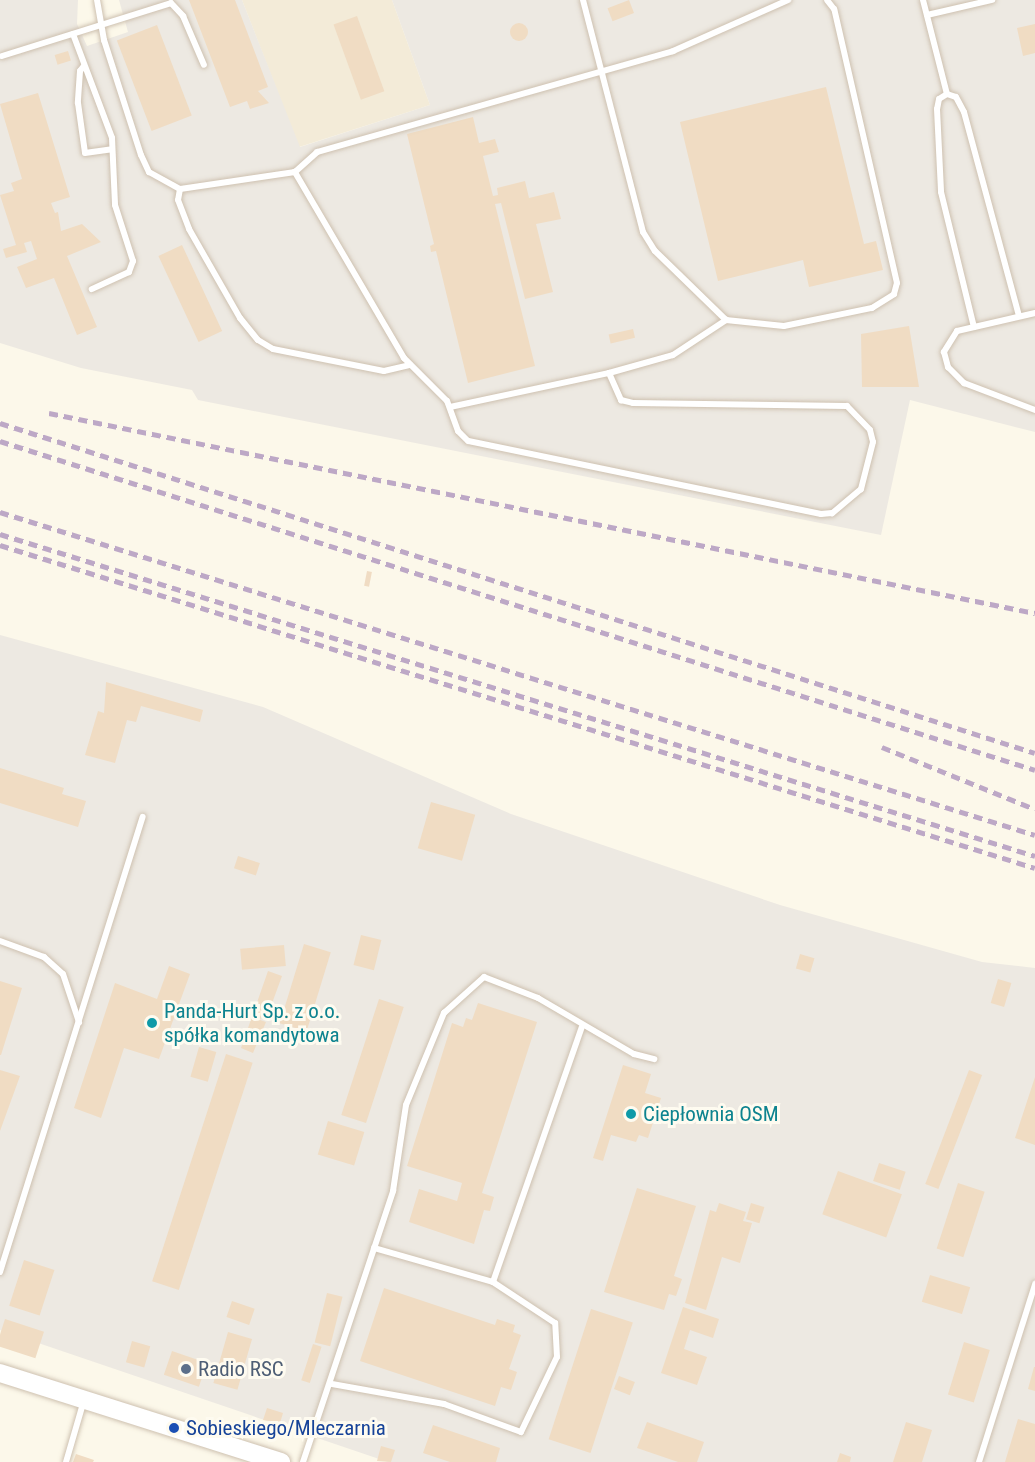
<!DOCTYPE html>
<meta charset="utf-8">
<style>
body{margin:0}
#map{position:relative;width:1035px;height:1462px;overflow:hidden;background:#fcf8ea;font-family:"Roboto Condensed",sans-serif}
div>[style]{position:absolute}
[style*='--x']{left:calc(var(--x)*1px);top:calc(var(--y)*1px);width:calc(var(--w)*1px);rotate:calc(var(--a)*1deg)}
.residential>*{inset:0;background:#f3ebd8}
.industrial>*{inset:0;background:#ede9e2}
.building>*{inset:0;background:#f0dcc3;transform-origin:0 0}
.round{border-radius:50%}
.roads{filter:drop-shadow(0 0 2px #cec1b0) drop-shadow(0 0 2px #cec1b0)}
.lane>*{height:6px;margin:-3px;padding:0 3px;transform-origin:3px;border-radius:3px;background:#fff}
.secondary>*{height:18px;margin:-9px;padding:0 9px;transform-origin:9px;border-radius:9px;background:#fff}
.rail>*{height:4.5px;margin-top:-2.25px;transform-origin:0;background:repeating-linear-gradient(90deg,#bda8c6 0 9px,transparent 0 15px)}
.dots>*{width:16px;height:16px;translate:-50% -50%;box-sizing:border-box;border:3px solid #fefbf0;border-radius:50%}
span{translate:-50% -50%;white-space:nowrap;text-align:center;line-height:1.15;-webkit-text-stroke:6px #fefbf0;paint-order:stroke}
.culture-label{font-size:21px;color:#0d838f}
.left{translate:0 -50%;text-align:left}
.service-label{font-size:21px;color:#4e5e75}
.transit-label{font-size:21px;color:#164399}
</style>
<div id="map">
<div class="residential">
<div style="clip-path:polygon(242px 0,392px 0,430px 105px,299px 147px)"></div>
</div>
<div class="industrial">
<div style="clip-path:polygon(0 0,78px 0,77px 24px,87px 46px,128px 32px,119px 0,242px 0,300px 147px,430px 105px,392px 0,1035px 0,1035px 432px,910px 400px,881px 535px,198px 400px,192px 390px,81px 368px,0 343px)"></div>
<div style="clip-path:polygon(0 635px,263px 707px,511px 814px,780px 905px,982px 962px,1035px 968px,1035px 1462px,388px 1462px,0 1330px)"></div>
</div>
<div class="building">
<div style="clip-path:polygon(189px 0,235px 0,268px 87px,258px 91px,269px 103px,250px 109px,247px 101px,230px 107px)"></div>
<div style="left:629px;top:0;width:14px;height:23px;rotate:69deg"></div>
<div style="left:357px;top:16px;width:80px;height:25px;rotate:70deg"></div>
<div class="round" style="left:510px;top:23px;width:18px;height:18px"></div>
<div style="clip-path:polygon(1035px 24px,1035px 53px,1023px 56px,1017px 28px)"></div>
<div style="left:157px;top:25px;width:97px;height:43px;rotate:69deg"></div>
<div style="left:68px;top:51px;width:10px;height:14px;rotate:73deg"></div>
<div style="clip-path:polygon(826px 87px,864px 244px,876px 241px,883px 270px,809px 287px,803px 260px,718px 281px,680px 122px)"></div>
<div style="clip-path:polygon(38px 93px,70px 197px,51px 203px,55px 213px,58px 212px,61px 231px,82px 224px,101px 242px,67px 256px,97px 327px,77px 335px,54px 278px,26px 288px,17px 267px,37px 259px,31px 241px,24px 243px,27px 252px,6px 258px,3px 249px,16px 245px,0 195px,14px 191px,11px 183px,22px 179px,0 104px)"></div>
<div style="clip-path:polygon(473px 117px,479px 143px,495px 139px,499px 152px,483px 156px,493px 196px,498px 195px,497px 188px,525px 181px,529px 198px,554px 192px,561px 219px,536px 224px,553px 292px,525px 299px,501px 203px,495px 204px,535px 366px,468px 383px,436px 251px,431px 252px,430px 246px,434px 244px,407px 134px)"></div>
<div style="left:182px;top:245px;width:95px;height:26px;rotate:65deg"></div>
<div style="clip-path:polygon(909px 326px,919px 387px,862px 387px,861px 334px)"></div>
<div style="left:633px;top:329px;width:9px;height:25px;rotate:77deg"></div>
<div style="left:367px;top:571px;width:5px;height:15px;rotate:11deg"></div>
<div style="clip-path:polygon(106px 682px,203px 710px,200px 722px,141px 706px,136px 722px,127px 720px,115px 763px,85px 755px,98px 711px,104px 713px)"></div>
<div style="clip-path:polygon(0 768px,64px 788px,62px 794px,86px 801px,78px 827px,0 803px)"></div>
<div style="left:431px;top:802px;width:46px;height:48px;rotate:16deg"></div>
<div style="left:238px;top:856px;width:23px;height:13px;rotate:18deg"></div>
<div style="left:361px;top:935px;width:21px;height:31px;rotate:14deg"></div>
<div style="left:304px;top:944px;width:28px;height:83px;rotate:17deg"></div>
<div style="left:284px;top:945px;width:21px;height:44px;rotate:85deg"></div>
<div style="left:800px;top:954px;width:15px;height:15px;rotate:16deg"></div>
<div style="clip-path:polygon(169px 966px,190px 974px,159px 1059px,124px 1048px,101px 1118px,74px 1108px,115px 983px,157px 999px)"></div>
<div style="clip-path:polygon(268px 971px,282px 976px,267px 1017px,262px 1015px,260px 1020px,266px 1022px,253px 1053px,241px 1048px)"></div>
<div style="left:998px;top:979px;width:14px;height:25px;rotate:17deg"></div>
<div style="clip-path:polygon(0 981px,22px 988px,1px 1055px,0 1055px)"></div>
<div style="left:379px;top:999px;width:26px;height:122px;rotate:18deg"></div>
<div style="clip-path:polygon(478px 1003px,537px 1022px,482px 1193px,494px 1197px,490px 1211px,484px 1210px,474px 1244px,409px 1222px,419px 1189px,457px 1201px,462px 1183px,407px 1166px,452px 1023px,463px 1027px,466px 1018px,472px 1020px)"></div>
<div style="left:199px;top:1047px;width:18px;height:31px;rotate:16deg"></div>
<div style="left:226px;top:1054px;width:28px;height:239px;rotate:18deg"></div>
<div style="clip-path:polygon(623px 1065px,651px 1074px,645px 1093px,661px 1098px,648px 1138px,639px 1135px,636px 1142px,611px 1135px,603px 1161px,593px 1158px)"></div>
<div style="clip-path:polygon(0 1070px,20px 1076px,0 1131px)"></div>
<div style="left:969px;top:1070px;width:14px;height:122px;rotate:21deg"></div>
<div style="clip-path:polygon(1035px 1077px,1035px 1145px,1015px 1138px)"></div>
<div style="left:328px;top:1121px;width:38px;height:35px;rotate:17deg"></div>
<div style="left:879px;top:1163px;width:28px;height:19px;rotate:18deg"></div>
<div style="left:838px;top:1171px;width:68px;height:46px;rotate:20deg"></div>
<div style="left:958px;top:1183px;width:28px;height:69px;rotate:18deg"></div>
<div style="clip-path:polygon(637px 1188px,696px 1206px,674px 1276px,682px 1279px,676px 1296px,669px 1294px,664px 1310px,604px 1292px)"></div>
<div style="clip-path:polygon(719px 1203px,746px 1212px,743px 1221px,752px 1223px,740px 1263px,722px 1257px,706px 1310px,685px 1303px,710px 1210px,716px 1212px)"></div>
<div style="left:751px;top:1203px;width:14px;height:17px;rotate:17deg"></div>
<div style="left:24px;top:1260px;width:32px;height:48px;rotate:18deg"></div>
<div style="left:930px;top:1275px;width:42px;height:28px;rotate:17deg"></div>
<div style="clip-path:polygon(384px 1288px,495px 1325px,497px 1319px,515px 1325px,513px 1332px,521px 1335px,509px 1369px,517px 1372px,511px 1390px,501px 1387px,495px 1406px,360px 1361px)"></div>
<div style="left:327px;top:1293px;width:16px;height:51px;rotate:14deg"></div>
<div style="left:232px;top:1301px;width:24px;height:17px;rotate:19deg"></div>
<div style="clip-path:polygon(683px 1307px,719px 1319px,713px 1338px,690px 1330px,684px 1349px,707px 1357px,697px 1385px,661px 1373px)"></div>
<div style="left:591px;top:1309px;width:44px;height:137px;rotate:18deg"></div>
<div style="left:5px;top:1319px;width:41px;height:28px;rotate:18deg"></div>
<div style="left:228px;top:1332px;width:25px;height:53px;rotate:16deg"></div>
<div style="left:132px;top:1341px;width:19px;height:22px;rotate:16deg"></div>
<div style="left:964px;top:1342px;width:27px;height:55px;rotate:17deg"></div>
<div style="left:313px;top:1344px;width:9px;height:38px;rotate:18deg"></div>
<div style="left:172px;top:1351px;width:37px;height:25px;rotate:19deg"></div>
<div style="clip-path:polygon(1034px 1367px,1035px 1367px,1035px 1391px,1028px 1389px)"></div>
<div style="left:619px;top:1376px;width:17px;height:14px;rotate:21deg"></div>
<div style="clip-path:polygon(267px 1408px,283px 1413px,280px 1423px,263px 1420px)"></div>
<div style="clip-path:polygon(1018px 1419px,1035px 1424px,1035px 1462px,1005px 1462px)"></div>
<div style="clip-path:polygon(647px 1422px,704px 1442px,697px 1462px,678px 1462px,637px 1448px)"></div>
<div style="clip-path:polygon(906px 1422px,932px 1430px,922px 1462px,893px 1462px)"></div>
<div style="clip-path:polygon(433px 1425px,500px 1448px,496px 1462px,450px 1462px,423px 1453px)"></div>
<div style="clip-path:polygon(381px 1446px,395px 1450px,391px 1462px,377px 1461px)"></div>
<div style="clip-path:polygon(840px 1453px,851px 1457px,850px 1462px,837px 1462px)"></div>
<div style="clip-path:polygon(76px 1454px,94px 1460px,93px 1462px,73px 1462px)"></div>
</div>
<div class="roads">
<div class="lane">
<div style="--x:97;--y:0;--w:41;--a:80.1"></div>
<div style="--x:104;--y:40;--w:121;--a:72.2"></div>
<div style="--x:141;--y:155;--w:19;--a:65"></div>
<div style="--x:149;--y:172;--w:35;--a:29"></div>
<div style="--x:583;--y:0;--w:240;--a:75.5"></div>
<div style="--x:643;--y:232;--w:22;--a:58"></div>
<div style="--x:655;--y:251;--w:99;--a:44.2"></div>
<div style="--x:726;--y:320;--w:58;--a:5.9"></div>
<div style="--x:784;--y:326;--w:90;--a:-11.6"></div>
<div style="--x:872;--y:308;--w:26;--a:-32"></div>
<div style="--x:894;--y:294;--w:11;--a:-75"></div>
<div style="--x:897;--y:283;--w:281;--a:-102.9"></div>
<div style="--x:834;--y:9;--w:11;--a:-128"></div>
<div style="--x:923;--y:0;--w:97;--a:75.7"></div>
<div style="--x:927;--y:15;--w:67;--a:-13"></div>
<div style="--x:73;--y:34;--w:111;--a:69.4"></div>
<div style="--x:112;--y:138;--w:67;--a:87.4"></div>
<div style="--x:115;--y:205;--w:59;--a:72.2"></div>
<div style="--x:133;--y:261;--w:12;--a:110"></div>
<div style="--x:129;--y:272;--w:41;--a:155.3"></div>
<div style="--x:2;--y:56;--w:177;--a:-17.4"></div>
<div style="--x:171;--y:3;--w:18;--a:47"></div>
<div style="--x:183;--y:16;--w:53;--a:66.8"></div>
<div style="--x:84;--y:66;--w:6;--a:129"></div>
<div style="--x:80;--y:71;--w:32;--a:94"></div>
<div style="--x:78;--y:103;--w:50;--a:82"></div>
<div style="--x:85;--y:153;--w:27;--a:-8"></div>
<div style="--x:947;--y:94;--w:9;--a:148"></div>
<div style="--x:939;--y:99;--w:10;--a:101"></div>
<div style="--x:937;--y:109;--w:83;--a:87.2"></div>
<div style="--x:941;--y:192;--w:139;--a:76.3"></div>
<div style="--x:947;--y:94;--w:9;--a:18"></div>
<div style="--x:956;--y:97;--w:17;--a:62"></div>
<div style="--x:964;--y:112;--w:211;--a:74.9"></div>
<div style="--x:295;--y:172;--w:116;--a:171.6"></div>
<div style="--x:180;--y:189;--w:11;--a:100"></div>
<div style="--x:178;--y:200;--w:31;--a:69"></div>
<div style="--x:189;--y:229;--w:103;--a:60.2"></div>
<div style="--x:240;--y:318;--w:28;--a:51"></div>
<div style="--x:258;--y:340;--w:17;--a:31"></div>
<div style="--x:273;--y:349;--w:113;--a:11.2"></div>
<div style="--x:384;--y:371;--w:27;--a:-13"></div>
<div style="--x:1035;--y:313;--w:80;--a:167"></div>
<div style="--x:957;--y:331;--w:25;--a:122"></div>
<div style="--x:944;--y:352;--w:16;--a:75"></div>
<div style="--x:948;--y:367;--w:23;--a:45"></div>
<div style="--x:964;--y:383;--w:76;--a:20.8"></div>
<div style="--x:609;--y:373;--w:66;--a:-15.7"></div>
<div style="--x:673;--y:355;--w:64;--a:-33.4"></div>
<div style="--x:450;--y:407;--w:163;--a:-12.1"></div>
<div style="--x:609;--y:373;--w:30;--a:66"></div>
<div style="--x:621;--y:400;--w:12;--a:14"></div>
<div style="--x:633;--y:403;--w:214;--a:0.8"></div>
<div style="--x:847;--y:406;--w:33;--a:46"></div>
<div style="--x:870;--y:430;--w:12;--a:76"></div>
<div style="--x:873;--y:442;--w:49;--a:104.3"></div>
<div style="--x:861;--y:489;--w:38;--a:140"></div>
<div style="--x:832;--y:513;--w:11;--a:175"></div>
<div style="--x:821;--y:514;--w:360;--a:-168.3"></div>
<div style="--x:468;--y:441;--w:14;--a:-135"></div>
<div style="--x:458;--y:431;--w:32;--a:-110"></div>
<div style="--x:447;--y:401;--w:61;--a:-135"></div>
<div style="--x:404;--y:358;--w:216;--a:-120.4"></div>
<div style="--x:295;--y:172;--w:30;--a:-42"></div>
<div style="--x:317;--y:152;--w:370;--a:-15.8"></div>
<div style="--x:673;--y:51;--w:126;--a:-23.9"></div>
<div style="--x:0;--y:941;--w:47;--a:20"></div>
<div style="--x:44;--y:957;--w:25;--a:42"></div>
<div style="--x:63;--y:974;--w:51;--a:71.6"></div>
<div style="--x:374;--y:1248;--w:124;--a:15.9"></div>
<div style="--x:0;--y:1272;--w:477;--a:-72.6"></div>
<div style="--x:332;--y:1384;--w:114;--a:10.1"></div>
<div style="--x:444;--y:1404;--w:82;--a:20"></div>
<div style="--x:521;--y:1432;--w:83;--a:-64.4"></div>
<div style="--x:557;--y:1357;--w:34;--a:-93"></div>
<div style="--x:555;--y:1323;--w:74;--a:-146.5"></div>
<div style="--x:493;--y:1282;--w:270;--a:-70.8"></div>
<div style="--x:66;--y:1462;--w:65;--a:-73.8"></div>
<div style="--x:303;--y:1462;--w:286;--a:-71.6"></div>
<div style="--x:393;--y:1191;--w:87;--a:-81.4"></div>
<div style="--x:406;--y:1105;--w:100;--a:-67.6"></div>
<div style="--x:444;--y:1013;--w:54;--a:-42"></div>
<div style="--x:484;--y:977;--w:58;--a:21.3"></div>
<div style="--x:538;--y:998;--w:111;--a:30.3"></div>
<div style="--x:634;--y:1054;--w:21;--a:14"></div>
<div style="--x:979;--y:1462;--w:187;--a:-72.5"></div>
</div>
<div class="secondary">
<div style="--x:0;--y:1373;--w:295;--a:17.6"></div>
</div>
</div>
<div class="rail">
<div style="--x:49;--y:413;--w:1006;--a:11.47"></div>
<div style="--x:0;--y:423;--w:1086;--a:17.68"></div>
<div style="--x:0;--y:441;--w:1086;--a:17.63"></div>
<div style="--x:0;--y:512;--w:1084;--a:17.33"></div>
<div style="--x:0;--y:534;--w:1084;--a:17.28"></div>
<div style="--x:0;--y:545;--w:1084;--a:17.33"></div>
<div style="--x:882;--y:747;--w:165;--a:22.1"></div>
</div>
<div class="dots">
<div style="left:152px;top:1023px;background:#0f9aa8"></div>
<div style="left:631px;top:1114px;background:#0f9aa8"></div>
<div style="left:186px;top:1369px;background:#5c6f8a"></div>
<div style="left:174px;top:1428px;background:#1a4fb4"></div>
</div>
<div class="culture-label">
<span class="left" style="left:164px;top:1023px">Panda-Hurt Sp. z o.o.<br>spółka komandytowa</span>
<span class="left" style="left:643px;top:1114px">Ciepłownia OSM</span>
</div>
<div class="service-label">
<span class="left" style="left:198px;top:1369px">Radio RSC</span>
</div>
<div class="transit-label">
<span class="left" style="left:186px;top:1428px">Sobieskiego/Mleczarnia</span>
</div>
</div>
